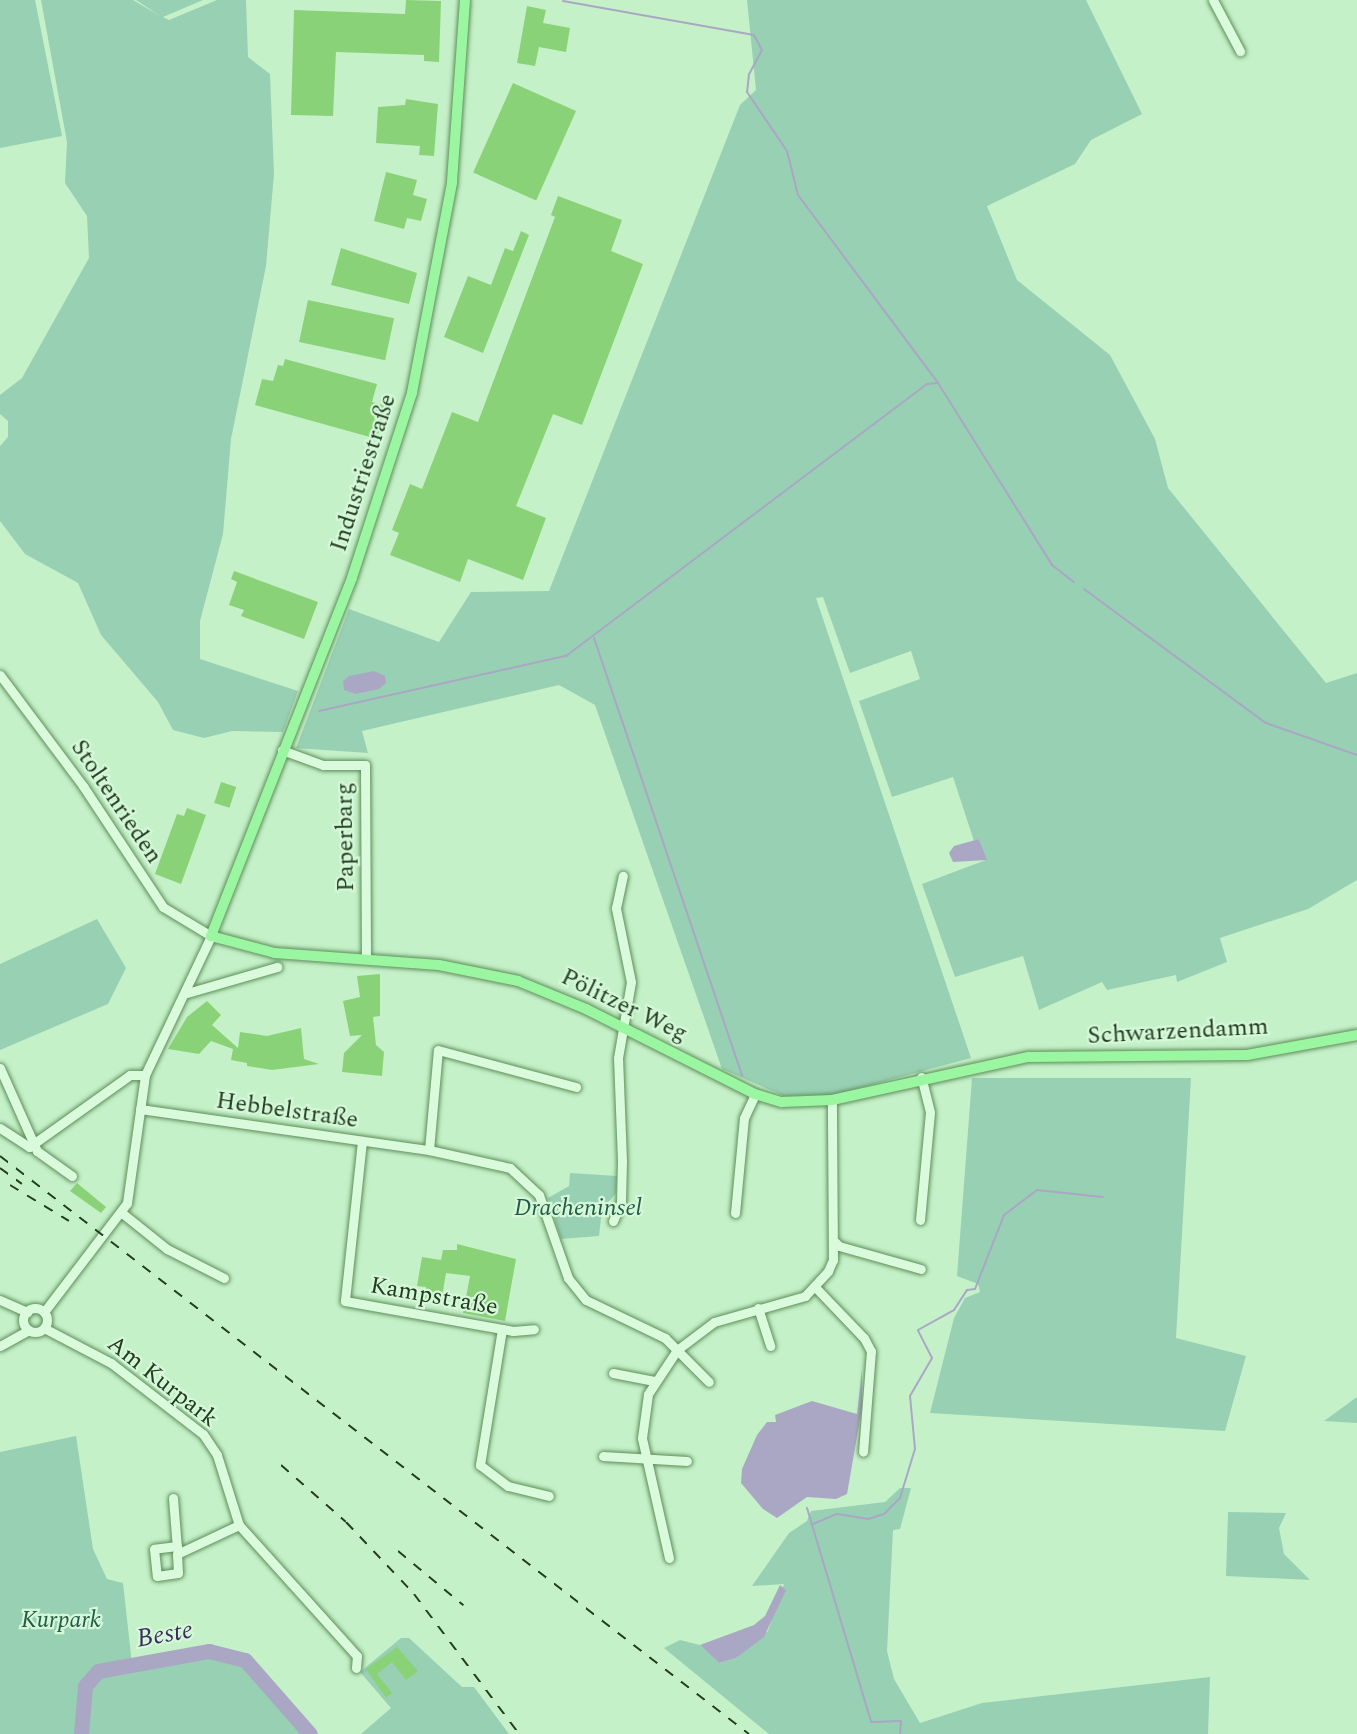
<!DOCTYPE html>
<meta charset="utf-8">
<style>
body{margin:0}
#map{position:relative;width:1357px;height:1734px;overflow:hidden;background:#c5f1c9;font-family:Spectral,serif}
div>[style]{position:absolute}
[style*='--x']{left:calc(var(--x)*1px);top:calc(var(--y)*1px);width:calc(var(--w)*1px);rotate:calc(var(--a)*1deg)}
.green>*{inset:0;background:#98d0b4}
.water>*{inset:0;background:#aaa7c4}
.stream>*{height:2px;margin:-1px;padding:0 1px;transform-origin:1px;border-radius:1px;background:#aaa7c4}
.river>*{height:15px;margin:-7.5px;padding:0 7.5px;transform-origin:7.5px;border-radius:7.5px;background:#aaa7c4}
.building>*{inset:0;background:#8ad278;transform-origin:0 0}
.roads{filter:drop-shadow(0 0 2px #5e8e59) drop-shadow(0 0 2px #5e8e59)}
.minor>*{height:9px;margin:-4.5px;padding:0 4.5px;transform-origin:4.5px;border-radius:4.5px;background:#d9fbdc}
.minor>.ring{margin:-4.5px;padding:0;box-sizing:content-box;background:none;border:9px solid #d9fbdc;border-radius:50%}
.major>*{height:10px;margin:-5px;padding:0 5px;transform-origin:5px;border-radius:5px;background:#9bf6a2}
.rail>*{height:2px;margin-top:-1px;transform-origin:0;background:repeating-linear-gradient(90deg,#223d1e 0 10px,transparent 0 20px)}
span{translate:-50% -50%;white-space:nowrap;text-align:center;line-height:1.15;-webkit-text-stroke:4.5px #d5f8d9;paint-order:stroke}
.street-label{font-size:24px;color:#223d1e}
.park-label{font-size:24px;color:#235b47;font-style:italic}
.water-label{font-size:26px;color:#3c2d5d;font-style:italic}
</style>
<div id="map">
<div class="green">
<div style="clip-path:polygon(0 0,35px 0,62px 136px,0 148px)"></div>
<div style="clip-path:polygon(41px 0,133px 0,160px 16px,136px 0,203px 0,163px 17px,169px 20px,217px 0,246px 0,248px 57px,270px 74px,274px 174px,266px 266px,231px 439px,223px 534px,200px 621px,200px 659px,298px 691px,283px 732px,232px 731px,204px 738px,173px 730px,158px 702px,101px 635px,78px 583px,25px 554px,0 521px,0 446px,8px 437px,8px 421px,0 414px,0 395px,22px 378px,89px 258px,87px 216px,65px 183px,67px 142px)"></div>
<div style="clip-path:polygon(747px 0,1086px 0,1142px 114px,1091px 140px,1075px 164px,987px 206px,1017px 280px,1110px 355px,1155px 439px,1168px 488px,1326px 683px,1357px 673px,1357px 880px,1308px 909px,1220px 938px,1227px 962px,1177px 982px,1176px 975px,1107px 990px,1102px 982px,1039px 1010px,1023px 956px,955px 977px,922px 884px,986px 860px,979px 839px,974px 841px,953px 777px,892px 797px,859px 701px,920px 679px,911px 651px,850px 673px,823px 597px,816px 598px,971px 1058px,833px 1095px,784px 1096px,722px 1069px,595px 705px,559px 685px,362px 731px,368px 753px,296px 748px,349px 609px,439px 642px,471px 592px,549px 591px,740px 105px,756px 90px)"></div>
<div style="clip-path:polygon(97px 919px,126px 968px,108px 1004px,0 1050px,0 964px)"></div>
<div style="clip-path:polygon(972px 1078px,1191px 1078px,1176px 1338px,1246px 1356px,1225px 1431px,930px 1413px,954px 1318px,965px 1298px,980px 1292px,978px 1284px,957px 1276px)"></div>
<div style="clip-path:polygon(570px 1173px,617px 1176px,616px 1193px,602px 1210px,599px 1236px,561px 1239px,548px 1198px,569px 1186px)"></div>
<div style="clip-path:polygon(1357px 1397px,1357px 1423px,1324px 1421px)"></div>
<div style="clip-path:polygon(76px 1436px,93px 1549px,107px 1579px,123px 1583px,132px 1664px,209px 1651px,234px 1654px,265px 1680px,310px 1734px,0 1734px,0 1452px)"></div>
<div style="clip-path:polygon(900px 1488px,911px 1488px,900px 1529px,893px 1530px,887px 1651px,894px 1679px,920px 1723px,982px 1703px,1210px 1677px,1208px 1734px,769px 1734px,664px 1648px,680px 1640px,700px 1645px,719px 1663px,736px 1658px,768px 1631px,784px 1584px,752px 1586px,789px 1533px,807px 1521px,811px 1511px,885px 1502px)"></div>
<div style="clip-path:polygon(1228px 1512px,1286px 1513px,1279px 1528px,1284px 1554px,1310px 1580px,1226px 1576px)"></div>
<div style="clip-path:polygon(401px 1638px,409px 1638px,462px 1687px,474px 1687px,509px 1734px,361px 1734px,391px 1708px,360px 1672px)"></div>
</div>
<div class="water">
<div style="clip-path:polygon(374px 671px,385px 676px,386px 683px,379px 689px,356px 694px,344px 690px,343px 681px,349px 676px)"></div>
<div style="clip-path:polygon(979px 839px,987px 860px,953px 862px,949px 853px,954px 846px)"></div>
<div style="clip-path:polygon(862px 1370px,862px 1408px,847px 1494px,836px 1499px,807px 1497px,777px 1518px,763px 1509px,741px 1483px,742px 1469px,757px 1435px,767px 1422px,776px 1422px,775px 1415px,812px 1401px,857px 1414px)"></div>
<div style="clip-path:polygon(780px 1585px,786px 1590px,764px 1637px,736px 1658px,719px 1663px,700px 1645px,754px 1625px,765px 1616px)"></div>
</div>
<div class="stream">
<div style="--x:563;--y:1;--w:194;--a:10.1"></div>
<div style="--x:754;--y:35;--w:17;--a:62"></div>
<div style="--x:762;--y:50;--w:27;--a:118"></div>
<div style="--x:749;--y:74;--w:18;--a:96"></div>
<div style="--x:747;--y:92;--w:71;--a:55.9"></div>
<div style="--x:787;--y:151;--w:45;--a:76"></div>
<div style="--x:798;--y:195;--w:234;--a:53.3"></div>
<div style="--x:1084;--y:589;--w:226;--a:36.4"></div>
<div style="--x:1266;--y:723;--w:96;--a:19.4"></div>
<div style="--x:594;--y:638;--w:462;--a:71.3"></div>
<div style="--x:319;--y:711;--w:253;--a:-12.6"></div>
<div style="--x:566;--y:656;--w:452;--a:-37"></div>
<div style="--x:927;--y:384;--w:11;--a:-5"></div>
<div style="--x:938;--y:383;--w:215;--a:57.9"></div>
<div style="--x:1052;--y:565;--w:28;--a:38"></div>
<div style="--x:807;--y:1508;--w:223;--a:73.3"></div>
<div style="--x:871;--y:1722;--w:30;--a:-2"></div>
<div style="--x:901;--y:1721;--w:13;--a:94"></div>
<div style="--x:813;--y:1524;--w:26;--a:-23"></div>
<div style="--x:837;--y:1514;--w:31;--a:9"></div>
<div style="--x:868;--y:1519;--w:17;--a:-17"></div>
<div style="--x:884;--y:1514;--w:23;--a:-45"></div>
<div style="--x:900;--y:1498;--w:51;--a:-73"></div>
<div style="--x:915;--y:1449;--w:53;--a:-95.4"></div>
<div style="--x:910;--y:1396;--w:44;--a:-59.9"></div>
<div style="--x:932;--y:1358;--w:31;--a:-117"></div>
<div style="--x:918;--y:1330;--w:41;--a:-29.1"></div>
<div style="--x:954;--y:1310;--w:24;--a:-57"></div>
<div style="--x:967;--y:1290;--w:8;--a:-7"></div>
<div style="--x:975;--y:1289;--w:79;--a:-68.6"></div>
<div style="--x:1004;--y:1215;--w:41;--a:-37.1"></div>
<div style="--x:1037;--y:1190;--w:66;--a:6.1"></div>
</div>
<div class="river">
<div style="--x:81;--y:1734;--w:48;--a:-85.2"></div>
<div style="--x:85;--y:1686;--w:20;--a:-49"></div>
<div style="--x:98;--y:1671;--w:113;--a:-10.2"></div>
<div style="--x:209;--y:1651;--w:37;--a:14"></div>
<div style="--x:245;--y:1660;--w:98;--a:48.7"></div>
</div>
<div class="building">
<div style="clip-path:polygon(406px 0,441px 1px,439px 62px,424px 61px,424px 55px,336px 52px,333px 116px,291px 115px,294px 10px,405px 14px)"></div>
<div style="clip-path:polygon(527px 6px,546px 10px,543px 23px,570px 28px,566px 52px,539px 47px,535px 66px,517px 63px)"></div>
<div style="left:513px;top:83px;width:69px;height:98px;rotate:24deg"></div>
<div style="clip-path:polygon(406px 99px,438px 104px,434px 156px,419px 155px,420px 146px,376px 143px,378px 107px,405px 105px)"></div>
<div style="clip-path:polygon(386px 172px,417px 180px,413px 195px,427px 199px,421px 221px,407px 218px,404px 229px,374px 221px)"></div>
<div style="clip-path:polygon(558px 196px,622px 220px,611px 251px,643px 264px,582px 425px,553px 414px,516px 506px,546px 518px,523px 580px,468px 559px,460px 582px,390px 555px,399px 533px,392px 530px,410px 484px,422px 489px,452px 412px,478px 422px,555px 217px,551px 215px)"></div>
<div style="clip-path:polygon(521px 231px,529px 235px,483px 353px,444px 337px,468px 276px,491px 285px,505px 248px,513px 251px)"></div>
<div style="clip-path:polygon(341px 248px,417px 273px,409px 304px,331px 285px)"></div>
<div style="left:308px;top:300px;width:88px;height:43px;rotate:12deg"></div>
<div style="clip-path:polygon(285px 359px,377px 384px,372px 402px,386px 406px,377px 439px,255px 405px,262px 379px,273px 381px,278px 365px,283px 366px)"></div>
<div style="clip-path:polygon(234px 571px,318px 602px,304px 639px,241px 616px,244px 610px,229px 605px,237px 582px,231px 579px)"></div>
<div style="left:221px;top:782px;width:16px;height:22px;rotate:18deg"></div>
<div style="clip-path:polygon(187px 808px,206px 815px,181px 884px,155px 874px,177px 814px,184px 816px)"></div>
<div style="clip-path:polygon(380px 974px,380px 1016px,373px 1017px,376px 1045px,384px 1052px,382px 1076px,342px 1072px,344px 1053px,362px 1035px,350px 1036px,343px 1001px,360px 997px,357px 976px)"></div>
<div style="clip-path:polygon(207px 1001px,221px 1015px,212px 1025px,238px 1048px,240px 1032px,267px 1036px,301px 1028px,304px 1059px,319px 1064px,272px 1070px,247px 1066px,247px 1063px,231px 1060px,233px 1049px,211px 1041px,199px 1054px,168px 1049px,187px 1017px)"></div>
<div style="clip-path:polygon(77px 1183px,106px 1207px,101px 1213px,70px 1191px)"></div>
<div style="clip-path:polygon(457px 1244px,516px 1259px,505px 1321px,463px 1313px,470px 1276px,446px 1273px,441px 1303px,424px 1300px,426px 1287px,417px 1286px,422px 1257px,441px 1260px,443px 1250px,457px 1250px)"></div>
<div style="clip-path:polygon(397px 1647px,418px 1671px,406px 1680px,392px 1662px,377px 1674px,392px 1693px,386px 1698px,366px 1669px)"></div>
</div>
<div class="roads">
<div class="minor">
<div style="--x:1213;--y:0;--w:58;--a:62.1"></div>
<div style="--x:0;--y:675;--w:139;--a:53.2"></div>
<div style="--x:83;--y:786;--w:145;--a:56.5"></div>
<div style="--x:163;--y:907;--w:56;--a:31.1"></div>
<div style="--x:211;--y:936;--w:154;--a:115.4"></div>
<div style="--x:145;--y:1075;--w:129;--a:98"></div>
<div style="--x:127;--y:1203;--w:137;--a:127.3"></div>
<div style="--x:282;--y:750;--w:44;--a:20.1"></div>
<div style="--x:323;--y:765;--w:42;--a:0"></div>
<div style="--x:365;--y:765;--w:193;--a:89.7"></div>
<div style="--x:187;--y:993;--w:94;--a:-16.1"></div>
<div style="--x:0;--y:1068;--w:91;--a:66"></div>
<div style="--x:37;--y:1151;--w:43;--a:35.5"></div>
<div style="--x:140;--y:1109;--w:292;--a:8.1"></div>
<div style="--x:429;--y:1150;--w:83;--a:12.5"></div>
<div style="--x:510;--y:1168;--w:40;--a:43"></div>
<div style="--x:539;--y:1195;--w:88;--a:70.7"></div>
<div style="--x:568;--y:1278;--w:28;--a:51"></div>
<div style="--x:586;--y:1300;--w:88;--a:25.7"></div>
<div style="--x:665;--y:1338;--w:62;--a:45"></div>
<div style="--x:0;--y:1128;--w:35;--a:33"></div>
<div style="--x:29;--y:1147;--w:124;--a:-35.5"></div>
<div style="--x:130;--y:1075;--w:15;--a:0"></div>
<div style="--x:362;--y:1141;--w:161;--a:96.1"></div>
<div style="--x:345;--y:1301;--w:171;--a:10.1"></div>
<div style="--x:513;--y:1331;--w:21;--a:-5"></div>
<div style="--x:429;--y:1150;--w:100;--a:-84.9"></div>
<div style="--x:438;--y:1050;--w:143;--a:15"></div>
<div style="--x:122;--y:1213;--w:58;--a:38.7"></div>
<div style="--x:167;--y:1249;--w:64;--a:27"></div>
<div style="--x:735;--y:1213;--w:95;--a:-84.6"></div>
<div style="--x:744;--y:1118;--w:26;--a:-65"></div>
<div style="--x:920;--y:1220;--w:108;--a:-84.7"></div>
<div style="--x:930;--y:1112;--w:36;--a:-104"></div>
<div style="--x:613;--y:1221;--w:21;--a:-67"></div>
<div style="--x:621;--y:1202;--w:41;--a:-88.6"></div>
<div style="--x:622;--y:1161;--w:103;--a:-92.2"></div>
<div style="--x:618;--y:1058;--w:77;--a:-80.3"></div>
<div style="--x:631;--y:982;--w:76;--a:-101.5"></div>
<div style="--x:616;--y:908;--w:33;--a:-78"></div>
<div style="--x:834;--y:1241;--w:7;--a:45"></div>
<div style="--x:839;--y:1246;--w:85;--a:15.7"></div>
<div style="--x:816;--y:1288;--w:69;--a:46.2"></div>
<div style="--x:864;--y:1338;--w:15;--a:62"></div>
<div style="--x:871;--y:1351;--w:101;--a:94.5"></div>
<div style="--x:0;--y:1300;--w:30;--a:24"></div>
<div style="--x:758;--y:1308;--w:40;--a:72"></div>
<div class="ring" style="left:23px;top:1308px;width:15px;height:15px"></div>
<div style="--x:44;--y:1328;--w:76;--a:27.6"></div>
<div style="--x:111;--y:1363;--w:116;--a:37.7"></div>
<div style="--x:203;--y:1434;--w:25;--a:56"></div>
<div style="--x:217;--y:1455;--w:73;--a:72.6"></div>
<div style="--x:239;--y:1525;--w:176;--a:48"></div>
<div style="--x:357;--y:1656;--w:12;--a:95"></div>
<div style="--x:502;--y:1329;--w:138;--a:99.2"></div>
<div style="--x:480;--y:1465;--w:35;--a:37"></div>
<div style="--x:508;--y:1486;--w:42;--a:13.7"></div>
<div style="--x:0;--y:1346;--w:33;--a:-29"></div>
<div style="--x:613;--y:1373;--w:42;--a:11"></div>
<div style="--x:603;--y:1456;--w:84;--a:3.4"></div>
<div style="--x:173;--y:1498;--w:51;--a:85.5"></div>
<div style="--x:177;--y:1546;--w:23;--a:173"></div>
<div style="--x:154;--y:1549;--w:27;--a:84"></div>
<div style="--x:157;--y:1576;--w:21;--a:-8"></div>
<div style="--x:178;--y:1573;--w:19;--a:-93"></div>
<div style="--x:177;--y:1554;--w:68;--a:-25.1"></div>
<div style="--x:669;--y:1558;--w:123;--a:-102.7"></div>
<div style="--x:642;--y:1438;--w:44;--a:-82.2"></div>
<div style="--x:648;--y:1394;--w:53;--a:-56.6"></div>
<div style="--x:677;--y:1350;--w:46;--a:-37.1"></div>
<div style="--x:714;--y:1322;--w:95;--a:-15.9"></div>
<div style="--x:805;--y:1296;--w:34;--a:-47"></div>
<div style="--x:828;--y:1271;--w:12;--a:-66"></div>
<div style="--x:833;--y:1260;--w:160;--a:-90.4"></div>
</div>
<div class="major">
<div style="--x:465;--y:0;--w:183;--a:94.1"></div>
<div style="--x:452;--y:183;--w:214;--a:100.8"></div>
<div style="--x:412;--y:393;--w:194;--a:108"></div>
<div style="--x:352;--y:578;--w:385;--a:111.5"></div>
<div style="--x:211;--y:936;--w:66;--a:14.9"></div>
<div style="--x:275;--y:953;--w:164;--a:4.2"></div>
<div style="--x:439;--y:965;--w:81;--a:11.4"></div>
<div style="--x:518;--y:981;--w:74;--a:22.4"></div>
<div style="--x:586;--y:1009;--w:189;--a:26.7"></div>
<div style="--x:755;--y:1094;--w:28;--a:17"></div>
<div style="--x:782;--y:1102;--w:50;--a:-2.3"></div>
<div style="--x:832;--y:1100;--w:201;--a:-12.4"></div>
<div style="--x:1028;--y:1057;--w:219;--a:-0.5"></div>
<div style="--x:1247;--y:1055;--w:112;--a:-10.3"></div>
</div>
</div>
<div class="rail">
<div style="--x:0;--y:1156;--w:946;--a:37.66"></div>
<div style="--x:0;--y:1168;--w:27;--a:36"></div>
<div style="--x:10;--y:1185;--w:69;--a:31.4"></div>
<div style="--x:281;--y:1465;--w:86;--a:41.2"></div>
<div style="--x:346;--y:1522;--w:99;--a:46.6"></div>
<div style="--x:414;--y:1594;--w:175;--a:53.1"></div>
<div style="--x:398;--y:1551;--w:85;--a:39.7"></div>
</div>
<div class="street-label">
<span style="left:364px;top:473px;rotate:-72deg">Industriestraße</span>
<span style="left:116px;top:802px;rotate:56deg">Stoltenrieden</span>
<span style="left:346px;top:837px;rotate:-91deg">Paperbarg</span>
<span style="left:624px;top:1006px;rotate:26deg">Pölitzer Weg</span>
<span style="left:1178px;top:1032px;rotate:-3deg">Schwarzendamm</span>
<span style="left:287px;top:1111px;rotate:8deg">Hebbelstraße</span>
<span style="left:434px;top:1297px;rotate:10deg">Kampstraße</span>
<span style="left:162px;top:1382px;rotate:38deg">Am Kurpark</span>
</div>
<div class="park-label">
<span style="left:578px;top:1209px">Dracheninsel</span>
<span style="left:61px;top:1621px">Kurpark</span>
</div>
<div class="water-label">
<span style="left:165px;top:1635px;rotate:-10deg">Beste</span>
</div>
</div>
